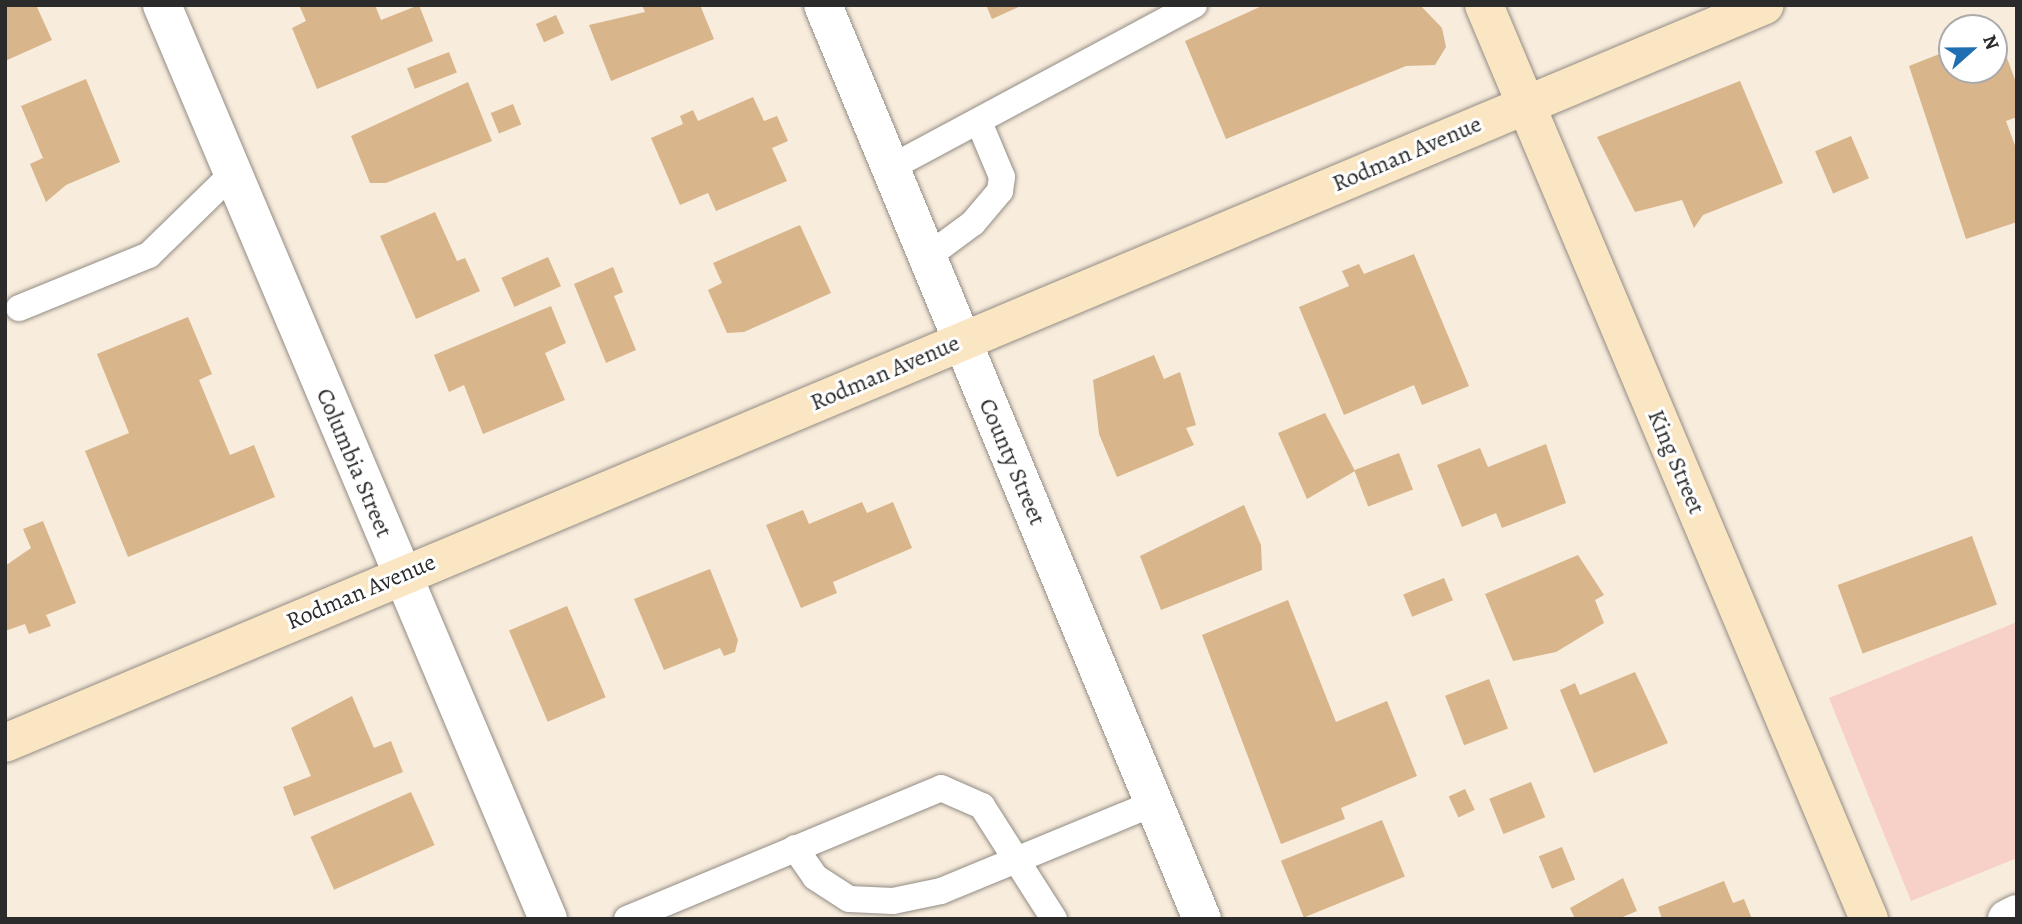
<!DOCTYPE html>
<style>
body{margin:0}
#map{position:relative;width:2022px;height:924px;overflow:hidden;background:#f8ecdc;font-family:Alegreya,serif}
div>[style]{position:absolute}
[style*='--x']{left:calc(var(--x)*1px);top:calc(var(--y)*1px);width:calc(var(--w)*1px);rotate:calc(var(--a)*1deg)}
.built>*{inset:0;background:#f7d1c8}
.building>*{inset:0;background:#d8b58b;transform-origin:0 0}
.roads{filter:drop-shadow(0 0 2px #928c84) drop-shadow(0 0 2px #928c84)}
.lane>*{height:26px;margin:-13px;padding:0 13px;transform-origin:13px;border-radius:13px;background:#fff}
.street>*{height:38px;margin:-19px;padding:0 19px;transform-origin:19px;border-radius:19px;background:#fff}
.secondary>*{height:38px;margin:-19px;padding:0 19px;transform-origin:19px;border-radius:19px;background:#fbe6c3}
span{translate:-50% -50%;white-space:nowrap;text-align:center;line-height:1.15;-webkit-text-stroke:6px #fff;paint-order:stroke}
.street-label{font-size:24px;color:#2b2b2b}
.frame{position:absolute;inset:0;border:7px solid #2b2b2b;pointer-events:none}
.north{position:absolute;left:1938px;top:14px;width:70px;height:70px;box-sizing:border-box;background:#fff;border:2px solid #aaa;border-radius:50%;rotate:69deg;font-size:19px;font-weight:700;line-height:28px;text-align:center;color:#2b2b2b}
.north::after{content:'';display:block;margin:auto;width:24px;height:32px;background:#1f6fb2;clip-path:polygon(50% 0,100% 100%,50% 72%,0 100%)}
</style>
<div id="map">
<div class="built">
<div style="clip-path:polygon(2017px 622px,2017px 858px,1911px 901px,1829px 698px)"></div>
</div>
<div class="building">
<div style="clip-path:polygon(5px 5px,36px 5px,52px 40px,5px 61px)"></div>
<div style="clip-path:polygon(299px 5px,375px 5px,381px 20px,419px 5px,433px 41px,317px 89px,292px 28px,306px 21px)"></div>
<div style="clip-path:polygon(642px 5px,700px 5px,714px 39px,611px 81px,589px 25px,645px 12px)"></div>
<div style="clip-path:polygon(986px 5px,1023px 5px,992px 19px)"></div>
<div style="clip-path:polygon(1264px 5px,1420px 5px,1442px 28px,1446px 47px,1435px 65px,1406px 66px,1226px 139px,1185px 41px)"></div>
<div style="left:556px;top:15px;width:20px;height:22px;rotate:66deg"></div>
<div style="clip-path:polygon(1997px 31px,2017px 85px,2017px 117px,2006px 121px,2017px 151px,2017px 222px,1966px 239px,1909px 66px,1952px 49px,1952px 70px,1994px 70px)"></div>
<div style="left:449px;top:52px;width:22px;height:45px;rotate:69deg"></div>
<div style="clip-path:polygon(86px 79px,120px 162px,66px 185px,46px 202px,30px 164px,43px 158px,21px 106px)"></div>
<div style="clip-path:polygon(1740px 81px,1783px 183px,1703px 215px,1694px 228px,1682px 200px,1635px 212px,1597px 137px)"></div>
<div style="clip-path:polygon(468px 82px,492px 141px,386px 183px,370px 183px,351px 136px)"></div>
<div style="clip-path:polygon(753px 97px,764px 121px,777px 116px,788px 141px,772px 148px,787px 181px,716px 211px,708px 193px,680px 205px,651px 138px,683px 124px,680px 116px,693px 110px,698px 121px)"></div>
<div style="left:513px;top:104px;width:22px;height:24px;rotate:68deg"></div>
<div style="left:1851px;top:136px;width:46px;height:39px;rotate:67deg"></div>
<div style="clip-path:polygon(435px 212px,457px 261px,465px 258px,480px 291px,416px 319px,380px 236px)"></div>
<div style="clip-path:polygon(800px 225px,831px 293px,744px 332px,727px 333px,708px 290px,722px 283px,713px 263px)"></div>
<div style="clip-path:polygon(1414px 254px,1469px 386px,1422px 405px,1414px 385px,1344px 415px,1299px 307px,1349px 286px,1342px 271px,1359px 264px,1364px 274px)"></div>
<div style="left:548px;top:257px;width:32px;height:51px;rotate:66deg"></div>
<div style="clip-path:polygon(613px 267px,623px 292px,614px 296px,636px 350px,606px 363px,574px 284px)"></div>
<div style="clip-path:polygon(551px 306px,566px 343px,545px 353px,565px 400px,483px 434px,464px 385px,449px 392px,434px 355px)"></div>
<div style="clip-path:polygon(188px 317px,212px 374px,199px 380px,230px 455px,254px 445px,275px 497px,128px 557px,85px 451px,129px 433px,97px 354px)"></div>
<div style="clip-path:polygon(1154px 355px,1164px 379px,1180px 372px,1196px 425px,1186px 428px,1194px 445px,1117px 477px,1099px 434px,1093px 380px)"></div>
<div style="clip-path:polygon(1325px 413px,1355px 471px,1307px 499px,1278px 433px)"></div>
<div style="clip-path:polygon(1546px 444px,1566px 503px,1502px 528px,1496px 513px,1462px 527px,1437px 465px,1480px 448px,1488px 467px)"></div>
<div style="left:1399px;top:453px;width:39px;height:48px;rotate:69deg"></div>
<div style="clip-path:polygon(862px 502px,867px 513px,893px 502px,912px 548px,833px 582px,837px 593px,801px 608px,766px 525px,803px 510px,809px 524px)"></div>
<div style="clip-path:polygon(1244px 505px,1261px 545px,1262px 570px,1161px 610px,1140px 556px)"></div>
<div style="clip-path:polygon(43px 521px,76px 603px,46px 615px,51px 626px,29px 634px,25px 624px,5px 631px,5px 566px,31px 548px,23px 529px)"></div>
<div style="left:1972px;top:536px;width:73px;height:143px;rotate:70deg"></div>
<div style="clip-path:polygon(1578px 555px,1604px 595px,1595px 600px,1604px 623px,1556px 652px,1513px 661px,1485px 594px)"></div>
<div style="clip-path:polygon(710px 569px,738px 640px,735px 652px,724px 656px,720px 648px,664px 670px,634px 599px)"></div>
<div style="left:1444px;top:578px;width:24px;height:44px;rotate:68deg"></div>
<div style="clip-path:polygon(1288px 600px,1336px 722px,1387px 701px,1417px 776px,1341px 808px,1345px 819px,1281px 844px,1202px 635px)"></div>
<div style="left:567px;top:606px;width:99px;height:63px;rotate:67deg"></div>
<div style="clip-path:polygon(1635px 672px,1668px 743px,1594px 773px,1560px 690px,1575px 683px,1580px 695px)"></div>
<div style="left:1489px;top:679px;width:53px;height:47px;rotate:69deg"></div>
<div style="clip-path:polygon(352px 696px,374px 748px,391px 741px,403px 772px,294px 816px,283px 787px,311px 776px,291px 728px)"></div>
<div style="left:1531px;top:782px;width:38px;height:45px;rotate:68deg"></div>
<div style="left:1465px;top:789px;width:23px;height:18px;rotate:65deg"></div>
<div style="left:411px;top:792px;width:58px;height:110px;rotate:66deg"></div>
<div style="left:1382px;top:820px;width:61px;height:109px;rotate:68deg"></div>
<div style="left:1562px;top:847px;width:35px;height:25px;rotate:68deg"></div>
<div style="clip-path:polygon(1623px 878px,1637px 911px,1618px 919px,1575px 919px,1570px 908px)"></div>
<div style="clip-path:polygon(1724px 881px,1733px 903px,1744px 899px,1752px 919px,1662px 919px,1658px 907px)"></div>
</div>
<div class="roads">
<div class="lane">
<div style="--x:890;--y:168;--w:345;--a:-28.2"></div>
<div style="--x:927;--y:257;--w:57;--a:-36.5"></div>
<div style="--x:973;--y:223;--w:42;--a:-49.8"></div>
<div style="--x:1000;--y:191;--w:14;--a:-82"></div>
<div style="--x:1002;--y:177;--w:60;--a:-112.7"></div>
<div style="--x:19;--y:308;--w:140;--a:-22.2"></div>
<div style="--x:149;--y:255;--w:116;--a:-44.3"></div>
<div style="--x:795;--y:848;--w:35;--a:55"></div>
<div style="--x:815;--y:877;--w:40;--a:32.9"></div>
<div style="--x:849;--y:899;--w:44;--a:2.6"></div>
<div style="--x:893;--y:901;--w:49;--a:-11.8"></div>
<div style="--x:941;--y:891;--w:230;--a:-22.4"></div>
<div style="--x:627;--y:919;--w:340;--a:-22.6"></div>
<div style="--x:941;--y:788;--w:45;--a:23.7"></div>
<div style="--x:982;--y:806;--w:134;--a:57.5"></div>
</div>
<div class="street">
<div style="--x:162;--y:5;--w:992;--a:67.1"></div>
<div style="--x:823;--y:5;--w:989;--a:67.48"></div>
<div style="--x:2007;--y:919;--w:11;--a:-27"></div>
</div>
<div class="secondary">
<div style="--x:1484;--y:5;--w:992;--a:67.16"></div>
<div style="--x:5;--y:743;--w:1908;--a:-22.75"></div>
</div>
</div>
<div class="street-label">
<span style="left:1407px;top:154px;rotate:-23deg">Rodman Avenue</span>
<span style="left:885px;top:373px;rotate:-23deg">Rodman Avenue</span>
<span style="left:1012px;top:462px;rotate:67deg">County Street</span>
<span style="left:1676px;top:462px;rotate:67deg">King Street</span>
<span style="left:354px;top:463px;rotate:67deg">Columbia Street</span>
<span style="left:361px;top:592px;rotate:-23deg">Rodman Avenue</span>
</div>
<div class="frame"></div>
<div class="north">N</div>
</div>
